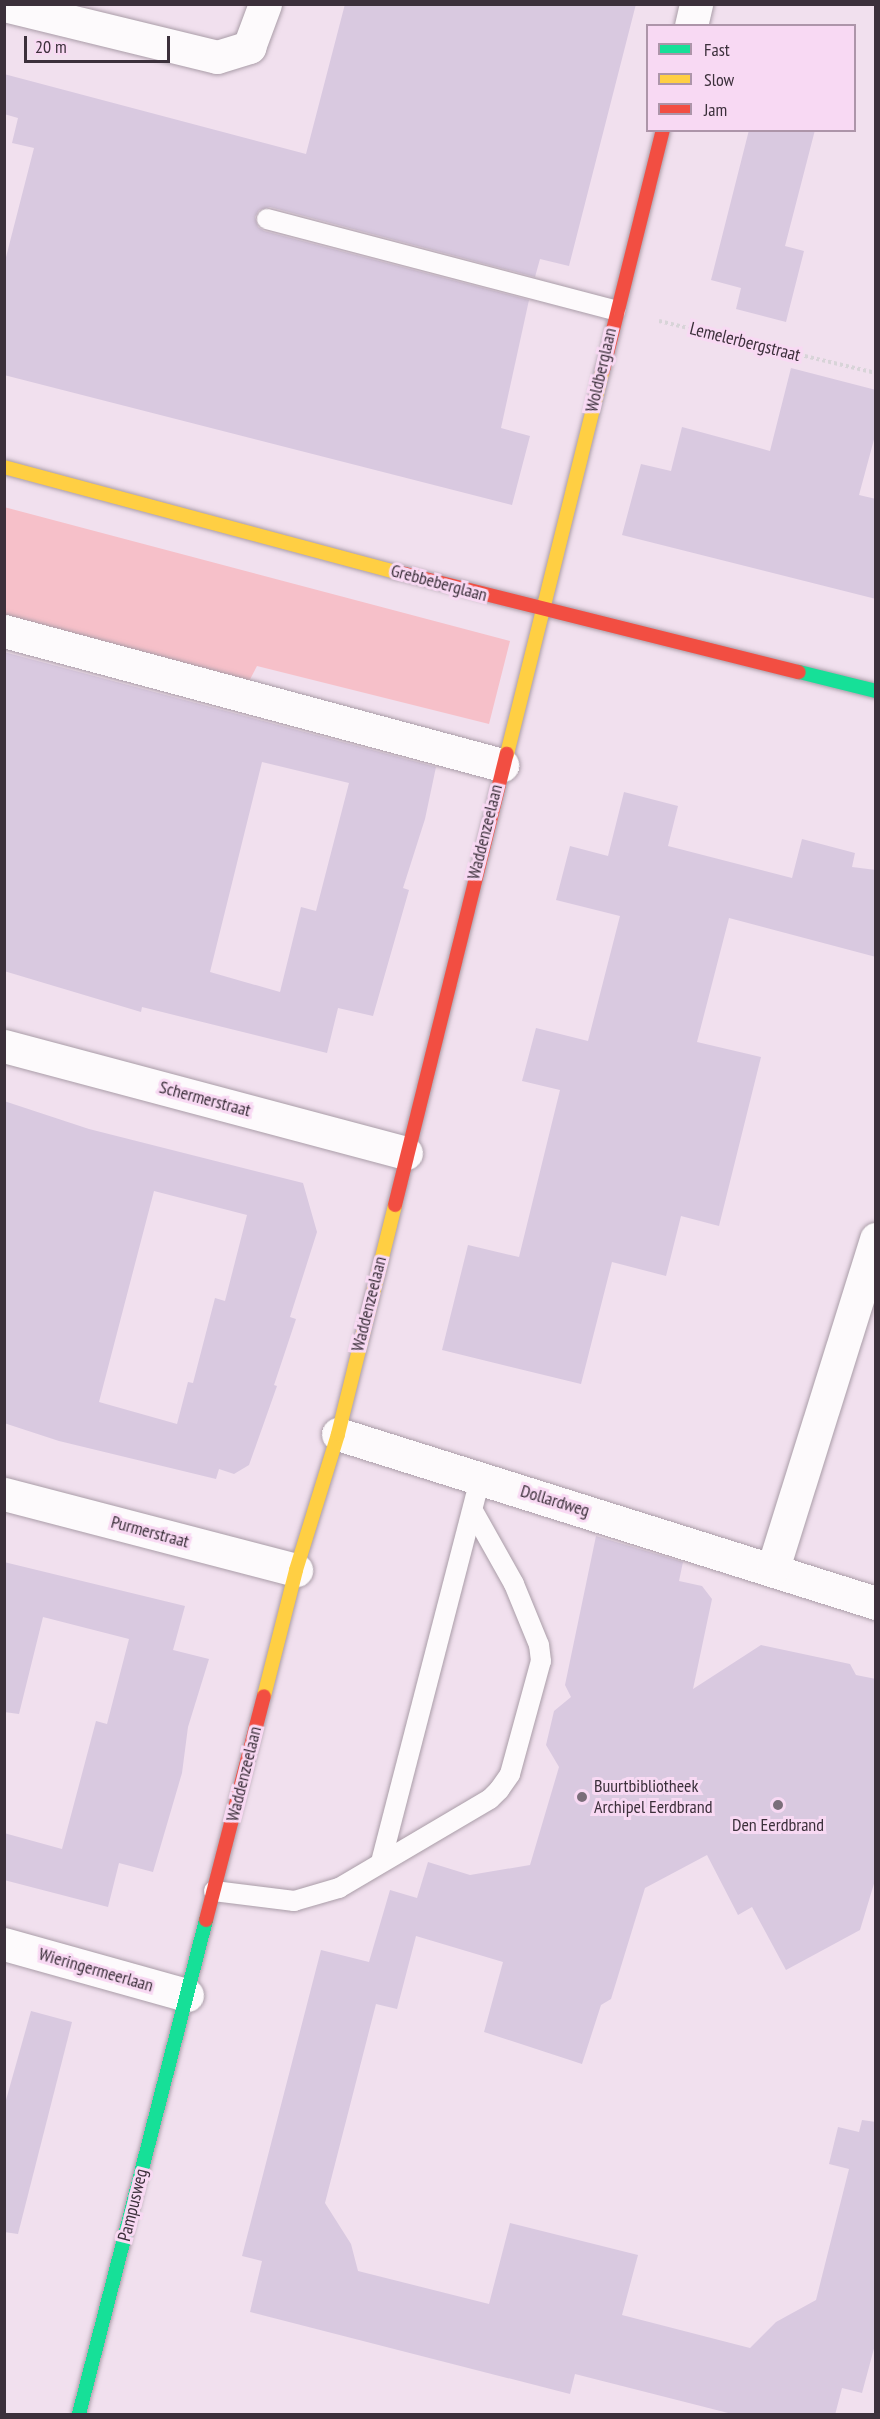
<!DOCTYPE html>
<style>
body{margin:0}
#map{position:relative;width:880px;height:2419px;overflow:hidden;background:#f1e0ee;font-family:"PT Sans Narrow",sans-serif}
div>[style]{position:absolute}
[style*='--x']{left:calc(var(--x)*1px);top:calc(var(--y)*1px);width:calc(var(--w)*1px);rotate:calc(var(--a)*1deg)}
.green>*{inset:0;background:#f6c0c9}
.building>*{inset:0;background:#d9c9e0}
.path>*{height:4px;margin-top:-2px;transform-origin:0;background:repeating-linear-gradient(90deg,#d8d4d8 0 3px,transparent 0 6px)}
.roads{filter:drop-shadow(0 0 2px #aa9da8) drop-shadow(0 0 2px #aa9da8)}
.lane>*{height:20px;margin:-10px;padding:0 10px;transform-origin:10px;border-radius:10px;background:#fdfafc}
.street>*{height:33px;margin:-16.5px;padding:0 16.5px;transform-origin:16.5px;border-radius:16.5px;background:#fdfafc}
.fast>*{height:14px;margin:-7px;padding:0 7px;transform-origin:7px;border-radius:7px;background:#16e098}
.slow>*{height:14px;margin:-7px;padding:0 7px;transform-origin:7px;border-radius:7px;background:#ffcf43}
.jam>*{height:14px;margin:-7px;padding:0 7px;transform-origin:7px;border-radius:7px;background:#f24e42}
.dots>*{width:16px;height:16px;translate:-50% -50%;box-sizing:border-box;border:3px solid #f8d9f3;border-radius:50%}
span{translate:-50% -50%;white-space:nowrap;text-align:center;line-height:1.15;-webkit-text-stroke:6px #f8d9f3;paint-order:stroke}
.street-label{font-size:18px;color:#3c303b}
.poi-label{font-size:18px;color:#3c303b}
.left{translate:0 -50%;text-align:left}
.frame{position:absolute;inset:0;border:6px solid #3c303b;pointer-events:none}
.legend{position:absolute;left:646px;top:24px;width:210px;height:108px;box-sizing:border-box;background:#f8d9f3;border:2px solid #ad95a9;margin:0;padding:8px 10px;list-style:none;font-size:18px;color:#3c303b}
.legend li{display:flex;align-items:center;gap:12px;height:30px}
.legend b{width:30px;border:2px solid #ad95a9}
.scale{position:absolute;left:24px;top:36px;width:146px;height:27px;box-sizing:border-box;border:3px solid #3c303b;border-top:0;padding-left:8px;font-size:18px;line-height:21px;white-space:nowrap;color:#3c303b;-webkit-text-stroke:4px #f8d9f3;paint-order:stroke}
</style>
<div id="map">
<div class="green">
<div style="clip-path:polygon(4px 507px,510px 641px,489px 724px,257px 666px,247px 685px,5px 621px)"></div>
</div>
<div class="building">
<div style="clip-path:polygon(345px 4px,636px 4px,569px 266px,540px 259px,535px 277px,270px 207px,259px 210px,255px 217px,258px 227px,264px 231px,529px 300px,501px 428px,530px 436px,512px 505px,4px 375px,4px 265px,34px 148px,12px 143px,18px 118px,4px 114px,4px 74px,306px 154px)"></div>
<div style="clip-path:polygon(749px 130px,815px 130px,785px 246px,804px 251px,786px 322px,736px 309px,741px 288px,711px 280px)"></div>
<div style="clip-path:polygon(791px 368px,876px 390px,876px 432px,859px 495px,876px 499px,876px 599px,622px 535px,641px 464px,671px 471px,682px 427px,770px 451px)"></div>
<div style="clip-path:polygon(evenodd,4px 652px,436px 767px,425px 819px,403px 888px,409px 890px,373px 1016px,338px 1008px,327px 1053px,142px 1007px,141px 1012px,4px 971px,4px 652px,262px 762px,349px 783px,316px 911px,301px 907px,280px 992px,210px 972px,262px 762px)"></div>
<div style="clip-path:polygon(624px 792px,678px 806px,668px 846px,792px 878px,802px 839px,855px 853px,852px 867px,876px 870px,876px 957px,729px 918px,697px 1042px,761px 1057px,719px 1226px,681px 1216px,666px 1276px,612px 1262px,581px 1384px,442px 1350px,468px 1245px,519px 1257px,560px 1090px,522px 1081px,536px 1028px,588px 1041px,620px 916px,556px 900px,570px 846px,608px 856px)"></div>
<div style="clip-path:polygon(evenodd,4px 1101px,89px 1129px,303px 1183px,317px 1232px,290px 1317px,296px 1319px,274px 1385px,277px 1386px,249px 1465px,234px 1474px,219px 1469px,216px 1479px,59px 1441px,4px 1423px,4px 1101px,154px 1191px,247px 1215px,225px 1301px,215px 1298px,193px 1383px,188px 1382px,177px 1424px,99px 1402px,154px 1191px)"></div>
<div style="clip-path:polygon(596px 1536px,683px 1562px,679px 1581px,702px 1586px,712px 1599px,693px 1689px,761px 1645px,850px 1664px,856px 1675px,876px 1679px,876px 1877px,860px 1930px,786px 1970px,752px 1907px,738px 1915px,707px 1855px,645px 1888px,611px 1999px,601px 2005px,582px 2064px,484px 2032px,503px 1962px,416px 1936px,397px 2009px,376px 2004px,325px 2203px,351px 2244px,358px 2271px,489px 2304px,510px 2223px,638px 2255px,622px 2315px,750px 2348px,776px 2322px,816px 2300px,849px 2169px,829px 2164px,838px 2127px,859px 2132px,862px 2120px,876px 2122px,876px 2341px,862px 2393px,842px 2388px,835px 2415px,736px 2415px,575px 2374px,570px 2394px,250px 2312px,262px 2261px,242px 2256px,321px 1950px,369px 1962px,390px 1890px,417px 1898px,428px 1862px,470px 1875px,530px 1865px,559px 1767px,546px 1745px,554px 1711px,571px 1697px,565px 1685px)"></div>
<div style="clip-path:polygon(4px 1562px,185px 1606px,173px 1650px,209px 1659px,188px 1727px,182px 1773px,153px 1872px,119px 1863px,108px 1907px,4px 1880px,4px 1833px,62px 1849px,96px 1721px,107px 1724px,129px 1639px,43px 1617px,19px 1714px,4px 1712px)"></div>
<div style="clip-path:polygon(31px 2011px,72px 2022px,18px 2234px,4px 2232px,4px 2107px)"></div>
</div>
<div class="path">
<div style="--x:659;--y:321;--w:223;--a:13.5"></div>
</div>
<div class="roads">
<div class="lane">
<div style="--x:267;--y:219;--w:360;--a:14.7"></div>
<div style="--x:381;--y:1862;--w:397;--a:-75.5"></div>
<div style="--x:214;--y:1891;--w:81;--a:7.1"></div>
<div style="--x:294;--y:1901;--w:47;--a:-16.1"></div>
<div style="--x:339;--y:1888;--w:175;--a:-30.5"></div>
<div style="--x:490;--y:1799;--w:13;--a:-45"></div>
<div style="--x:499;--y:1790;--w:19;--a:-55"></div>
<div style="--x:510;--y:1774;--w:117;--a:-74.7"></div>
<div style="--x:541;--y:1661;--w:16;--a:-97"></div>
<div style="--x:539;--y:1645;--w:66;--a:-112.3"></div>
<div style="--x:514;--y:1584;--w:84;--a:-119.3"></div>
</div>
<div class="street">
<div style="--x:4;--y:5;--w:219;--a:13.7"></div>
<div style="--x:217;--y:57;--w:34;--a:-17"></div>
<div style="--x:249;--y:47;--w:46;--a:-69.6"></div>
<div style="--x:691;--y:26;--w:23;--a:-77"></div>
<div style="--x:4;--y:631;--w:516;--a:15.06"></div>
<div style="--x:4;--y:1046;--w:416;--a:14.9"></div>
<div style="--x:338;--y:1434;--w:564;--a:17.44"></div>
<div style="--x:4;--y:1494;--w:302;--a:14.6"></div>
<div style="--x:773;--y:1568;--w:345;--a:-72.6"></div>
<div style="--x:4;--y:1944;--w:190;--a:15.6"></div>
</div>
<div class="fast">
<div style="--x:799;--y:672;--w:79;--a:13.9"></div>
<div style="--x:79;--y:2414;--w:510;--a:-75.58"></div>
</div>
<div class="slow">
<div style="--x:4;--y:467;--w:407;--a:15"></div>
<div style="--x:507;--y:754;--w:396;--a:-76"></div>
<div style="--x:264;--y:1696;--w:130;--a:-75.7"></div>
<div style="--x:296;--y:1570;--w:142;--a:-72.8"></div>
<div style="--x:338;--y:1434;--w:236;--a:-76"></div>
</div>
<div class="jam">
<div style="--x:603;--y:370;--w:247;--a:-76"></div>
<div style="--x:397;--y:572;--w:414;--a:14"></div>
<div style="--x:395;--y:1205;--w:465;--a:-76.1"></div>
<div style="--x:206;--y:1920;--w:231;--a:-75.5"></div>
</div>
</div>
<div class="dots">
<div style="left:582px;top:1797px;background:#7b6e7a"></div>
<div style="left:778px;top:1805px;background:#7b6e7a"></div>
</div>
<div class="street-label">
<span style="left:745px;top:342px;rotate:14deg">Lemelerbergstraat</span>
<span style="left:601px;top:370px;rotate:-77deg">Woldberglaan</span>
<span style="left:439px;top:583px;rotate:15deg">Grebbeberglaan</span>
<span style="left:485px;top:832px;rotate:-76deg">Waddenzeelaan</span>
<span style="left:205px;top:1099px;rotate:15deg">Schermerstraat</span>
<span style="left:369px;top:1304px;rotate:-76deg">Waddenzeelaan</span>
<span style="left:555px;top:1501px;rotate:17deg">Dollardweg</span>
<span style="left:150px;top:1532px;rotate:15deg">Purmerstraat</span>
<span style="left:244px;top:1774px;rotate:-76deg">Waddenzeelaan</span>
<span style="left:96px;top:1970px;rotate:16deg">Wieringermeerlaan</span>
<span style="left:133px;top:2205px;rotate:-76deg">Pampusweg</span>
</div>
<div class="poi-label">
<span class="left" style="left:594px;top:1797px">Buurtbibliotheek<br>Archipel Eerdbrand</span>
<span style="left:778px;top:1825px">Den Eerdbrand</span>
</div>
<div class="frame"></div>
<ul class="legend">
<li><b style="height:8px;background:#16e098"></b>Fast</li>
<li><b style="height:8px;background:#ffcf43"></b>Slow</li>
<li><b style="height:8px;background:#f24e42"></b>Jam</li>
</ul>
<div class="scale">20 m</div>
</div>
